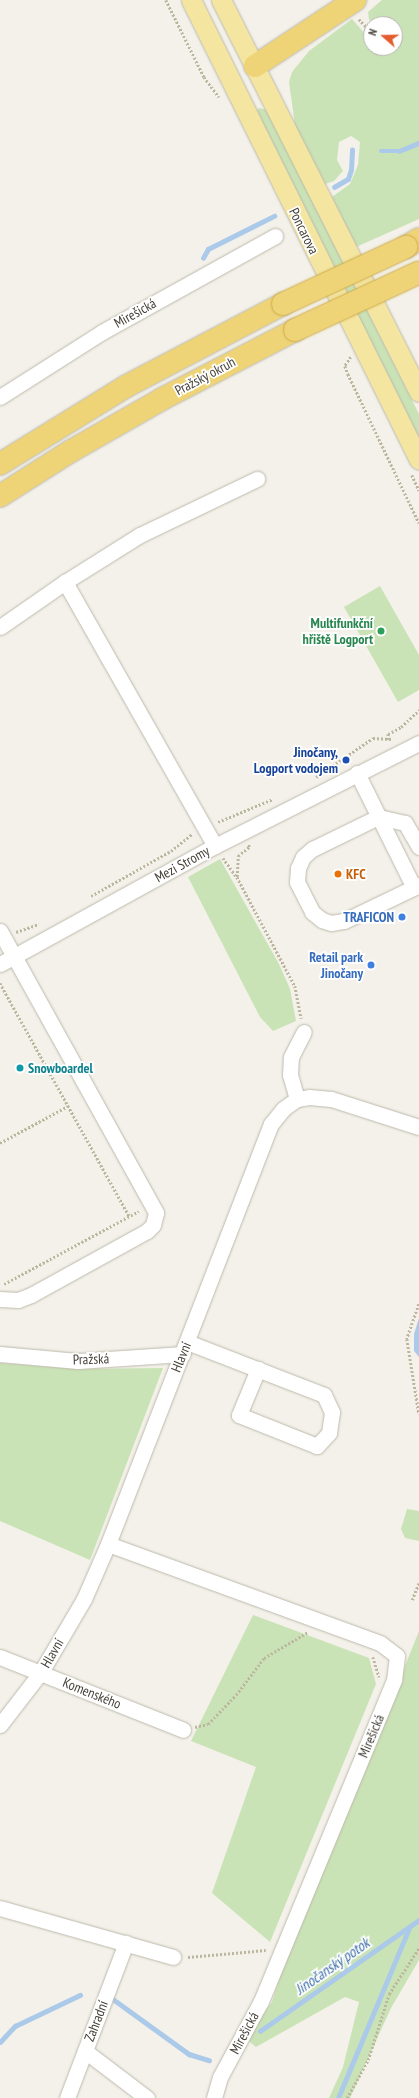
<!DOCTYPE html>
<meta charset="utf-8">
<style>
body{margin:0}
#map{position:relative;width:419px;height:2098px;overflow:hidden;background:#f3f1e9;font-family:"PT Sans Narrow",sans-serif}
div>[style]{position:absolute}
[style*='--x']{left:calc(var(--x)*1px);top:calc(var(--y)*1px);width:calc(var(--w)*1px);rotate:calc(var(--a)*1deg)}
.green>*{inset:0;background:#cae3b6}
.water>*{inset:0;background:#abc9e9}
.stream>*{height:4.5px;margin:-2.25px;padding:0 2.25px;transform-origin:2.25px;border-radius:2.25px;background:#abc9e9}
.path>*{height:2.5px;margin-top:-1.25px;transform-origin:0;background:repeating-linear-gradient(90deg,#bdb69f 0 2px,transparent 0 4px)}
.roads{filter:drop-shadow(0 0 1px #bdb9ac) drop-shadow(0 0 1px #bdb9ac)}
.minor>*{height:15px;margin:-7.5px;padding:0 7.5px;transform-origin:7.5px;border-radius:7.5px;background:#fff}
.major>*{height:19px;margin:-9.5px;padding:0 9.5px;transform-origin:9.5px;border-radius:9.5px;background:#f4e5a0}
.highway>*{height:22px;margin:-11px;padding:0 11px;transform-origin:11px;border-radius:11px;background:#efd477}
.bridges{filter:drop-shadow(0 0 1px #cdaa48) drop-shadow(0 0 1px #cdaa48)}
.highway-bridge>*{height:22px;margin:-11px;padding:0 11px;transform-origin:11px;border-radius:11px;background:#efd477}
.dots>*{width:11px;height:11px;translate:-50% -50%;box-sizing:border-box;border:2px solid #fff;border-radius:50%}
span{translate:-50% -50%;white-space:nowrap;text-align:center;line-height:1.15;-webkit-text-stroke:3.5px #fff;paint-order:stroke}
.street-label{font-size:14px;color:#454138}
.leisure-label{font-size:14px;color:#27864d;font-weight:700}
.right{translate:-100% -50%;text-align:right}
.transit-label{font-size:14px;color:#164399;font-weight:700}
.food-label{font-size:14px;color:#c56008;font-weight:700}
.left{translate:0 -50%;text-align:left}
.shop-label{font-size:14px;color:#366cbe;font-weight:700}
.culture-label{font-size:14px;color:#0d838f;font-weight:700}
.water-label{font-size:15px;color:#3c6ea6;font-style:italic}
.north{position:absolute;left:363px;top:16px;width:40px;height:40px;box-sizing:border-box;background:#fff;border:1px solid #b5b3af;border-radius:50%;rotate:290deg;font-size:11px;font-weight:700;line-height:16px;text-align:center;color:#454138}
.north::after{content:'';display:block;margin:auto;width:14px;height:18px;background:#e45d2e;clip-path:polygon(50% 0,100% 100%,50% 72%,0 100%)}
</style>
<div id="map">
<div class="green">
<div style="clip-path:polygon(382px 0,419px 0,419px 219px,356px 247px,332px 197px,350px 184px,358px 165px,360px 142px,351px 136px,339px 142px,337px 160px,343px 171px,334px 181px,325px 184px,295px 125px,289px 82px,292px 72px,309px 51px,352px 19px,367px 36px,371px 35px,371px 48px,395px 48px,395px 24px,372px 24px,369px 19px,368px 12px)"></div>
<div style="clip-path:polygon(259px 108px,267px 110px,419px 414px,419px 440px,256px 111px)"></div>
<div style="clip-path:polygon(380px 586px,419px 655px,419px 690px,398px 702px,344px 607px)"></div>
<div style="clip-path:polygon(220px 859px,279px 964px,290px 989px,296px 1021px,273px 1031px,260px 1017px,188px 877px)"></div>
<div style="clip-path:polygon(0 1363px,77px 1369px,163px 1368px,90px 1560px,0 1521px)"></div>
<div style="clip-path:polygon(407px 1509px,419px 1511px,419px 1541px,405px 1538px,401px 1529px)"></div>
<div style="clip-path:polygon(253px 1615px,369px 1658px,376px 1684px,270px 1942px,212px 1893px,256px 1767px,191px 1741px)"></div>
<div style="clip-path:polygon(419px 1631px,419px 1960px,391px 2008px,350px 2098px,329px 2098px,343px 2067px,359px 2002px,345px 1997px,256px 2047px,246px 2039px,272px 2002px,296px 1926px,336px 1838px)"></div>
</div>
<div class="water">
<div style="clip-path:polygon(419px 1318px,419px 1357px,414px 1351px,414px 1334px)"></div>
</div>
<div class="stream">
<div style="--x:381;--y:151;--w:18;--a:0"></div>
<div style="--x:399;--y:151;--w:22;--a:-22"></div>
<div style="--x:334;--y:187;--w:16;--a:-30"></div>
<div style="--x:348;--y:179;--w:9;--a:-72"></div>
<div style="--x:351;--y:170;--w:20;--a:-87"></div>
<div style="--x:203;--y:258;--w:10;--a:-61"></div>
<div style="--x:208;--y:249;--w:74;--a:-26.6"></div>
<div style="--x:113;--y:1999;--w:94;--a:35.9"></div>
<div style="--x:189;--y:2054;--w:21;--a:17"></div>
<div style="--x:260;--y:2031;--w:194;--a:-34.9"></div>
<div style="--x:0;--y:2042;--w:22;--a:-47"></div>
<div style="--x:15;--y:2026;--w:72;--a:-25.5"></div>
<div style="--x:338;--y:2098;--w:184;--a:-67.3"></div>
</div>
<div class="path">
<div style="--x:166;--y:0;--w:86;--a:63.7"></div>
<div style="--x:204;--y:77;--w:25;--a:53"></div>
<div style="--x:359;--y:19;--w:18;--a:47"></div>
<div style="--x:351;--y:357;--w:11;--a:124"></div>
<div style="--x:345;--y:366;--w:9;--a:69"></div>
<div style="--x:348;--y:374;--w:165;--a:64.5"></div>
<div style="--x:412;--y:475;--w:17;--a:65"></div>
<div style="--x:387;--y:740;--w:6;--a:-81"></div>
<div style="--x:388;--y:734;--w:15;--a:-28"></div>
<div style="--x:401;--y:727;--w:25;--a:-43"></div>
<div style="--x:316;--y:777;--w:69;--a:-34.4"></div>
<div style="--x:373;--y:738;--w:18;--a:3"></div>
<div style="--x:218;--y:822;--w:60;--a:-22.7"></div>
<div style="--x:223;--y:858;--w:24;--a:54"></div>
<div style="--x:237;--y:877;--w:123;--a:62"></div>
<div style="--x:295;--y:986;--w:33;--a:79"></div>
<div style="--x:237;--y:877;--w:21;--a:-87"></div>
<div style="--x:238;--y:856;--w:14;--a:-39"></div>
<div style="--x:249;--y:847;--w:3;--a:-108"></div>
<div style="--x:91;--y:896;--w:92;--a:-29.4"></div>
<div style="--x:171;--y:851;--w:27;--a:-39"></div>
<div style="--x:16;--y:932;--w:24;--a:-19"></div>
<div style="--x:0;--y:983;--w:266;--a:61"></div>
<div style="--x:0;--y:1143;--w:77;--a:-28.6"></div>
<div style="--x:4;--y:1284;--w:153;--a:-28.4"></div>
<div style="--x:419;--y:1304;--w:37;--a:109"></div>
<div style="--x:407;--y:1339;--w:76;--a:80.9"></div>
<div style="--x:412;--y:1600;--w:18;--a:-68"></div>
<div style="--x:373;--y:1657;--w:21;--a:73"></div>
<div style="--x:195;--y:1727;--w:13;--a:-13"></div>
<div style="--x:208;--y:1724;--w:40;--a:-46"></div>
<div style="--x:236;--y:1695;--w:46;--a:-52.9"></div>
<div style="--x:264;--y:1658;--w:51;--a:-30.6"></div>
<div style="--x:188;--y:1957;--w:78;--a:-5.1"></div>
<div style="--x:347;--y:2098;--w:43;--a:-61.1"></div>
<div style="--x:368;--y:2060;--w:69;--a:-72.3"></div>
<div style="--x:389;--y:1994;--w:55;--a:-56.9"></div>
</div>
<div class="roads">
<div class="minor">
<div style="--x:0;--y:397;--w:121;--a:-32.5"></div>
<div style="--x:102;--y:332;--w:198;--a:-29"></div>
<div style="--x:0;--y:627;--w:79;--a:-34.7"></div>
<div style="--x:357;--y:773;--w:128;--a:63.6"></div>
<div style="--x:215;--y:846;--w:304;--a:-119.6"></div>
<div style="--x:65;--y:582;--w:89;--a:-32.1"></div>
<div style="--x:140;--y:535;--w:130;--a:-25.6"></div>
<div style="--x:419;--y:847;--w:28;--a:-120"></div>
<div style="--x:405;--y:823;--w:28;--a:-167"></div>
<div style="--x:378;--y:817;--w:73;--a:154.1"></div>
<div style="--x:312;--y:849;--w:12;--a:138"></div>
<div style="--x:303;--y:857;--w:12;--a:114"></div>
<div style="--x:298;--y:868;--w:14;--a:94"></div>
<div style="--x:297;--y:882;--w:34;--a:63"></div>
<div style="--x:312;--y:912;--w:13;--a:39"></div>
<div style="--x:322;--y:920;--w:9;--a:18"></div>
<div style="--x:331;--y:923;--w:13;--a:-9"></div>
<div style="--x:344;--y:921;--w:83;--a:-25.6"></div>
<div style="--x:0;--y:931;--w:322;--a:61"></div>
<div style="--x:156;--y:1213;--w:12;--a:104"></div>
<div style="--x:153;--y:1225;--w:8;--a:135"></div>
<div style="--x:147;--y:1231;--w:132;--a:151.1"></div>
<div style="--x:31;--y:1295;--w:14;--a:159"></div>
<div style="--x:18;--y:1300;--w:18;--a:-177"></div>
<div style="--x:0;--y:964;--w:245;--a:-28.8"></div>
<div style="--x:215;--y:846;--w:229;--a:-26.8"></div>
<div style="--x:297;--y:1099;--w:25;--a:-106"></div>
<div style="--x:290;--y:1075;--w:18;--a:-87"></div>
<div style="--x:291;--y:1057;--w:28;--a:-63"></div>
<div style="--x:187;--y:1342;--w:147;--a:21.1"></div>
<div style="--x:324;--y:1395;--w:19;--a:65"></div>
<div style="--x:332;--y:1412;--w:21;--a:98"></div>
<div style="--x:329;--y:1433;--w:18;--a:133"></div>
<div style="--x:317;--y:1446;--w:84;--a:-158.3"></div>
<div style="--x:239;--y:1415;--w:50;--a:-67.6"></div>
<div style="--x:0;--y:1354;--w:78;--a:5.1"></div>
<div style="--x:78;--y:1361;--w:105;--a:-3.8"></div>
<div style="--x:108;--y:1544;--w:289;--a:20"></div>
<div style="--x:380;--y:1643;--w:21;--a:37"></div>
<div style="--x:397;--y:1656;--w:24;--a:97"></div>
<div style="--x:394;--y:1680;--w:347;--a:112.5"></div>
<div style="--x:261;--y:2001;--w:86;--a:118.3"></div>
<div style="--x:220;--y:2077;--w:22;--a:106"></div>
<div style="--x:0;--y:1657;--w:197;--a:21.7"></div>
<div style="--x:0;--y:1725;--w:67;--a:-52.3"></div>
<div style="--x:41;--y:1672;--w:85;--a:-59.5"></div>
<div style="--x:84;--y:1599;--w:60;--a:-66.4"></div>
<div style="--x:108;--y:1544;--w:451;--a:-68.8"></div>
<div style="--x:271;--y:1124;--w:19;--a:-51"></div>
<div style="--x:283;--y:1109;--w:17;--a:-36"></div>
<div style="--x:297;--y:1099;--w:12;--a:-9"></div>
<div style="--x:309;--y:1097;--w:22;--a:5"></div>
<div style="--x:331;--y:1099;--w:92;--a:17.7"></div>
<div style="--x:0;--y:1908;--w:180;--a:15.8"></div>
<div style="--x:85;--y:2051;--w:78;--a:37.2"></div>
<div style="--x:67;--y:2098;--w:166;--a:-69.2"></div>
</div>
<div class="major">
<div style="--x:191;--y:0;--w:513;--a:63.63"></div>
<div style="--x:221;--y:0;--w:439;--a:63.2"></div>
</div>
<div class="highway">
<div style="--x:255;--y:66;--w:120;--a:-33.4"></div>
<div style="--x:406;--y:247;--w:15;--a:-32"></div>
<div style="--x:0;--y:464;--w:149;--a:-31.6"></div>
<div style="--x:127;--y:386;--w:176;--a:-27.7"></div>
<div style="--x:0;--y:496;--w:84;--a:-32.4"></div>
<div style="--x:71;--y:451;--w:105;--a:-29.7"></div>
<div style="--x:162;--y:399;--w:150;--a:-27.4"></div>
</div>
</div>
<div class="bridges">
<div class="highway-bridge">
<div style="--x:283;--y:304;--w:136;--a:-24.9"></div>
<div style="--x:295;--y:330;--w:136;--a:-24.9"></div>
</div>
</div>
<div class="dots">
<div style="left:381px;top:631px;background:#2e9e5b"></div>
<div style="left:346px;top:760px;background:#1a4fb4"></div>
<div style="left:338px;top:874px;background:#e8710a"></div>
<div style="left:402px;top:917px;background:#3f7fe0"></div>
<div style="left:371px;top:965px;background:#3f7fe0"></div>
<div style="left:20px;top:1068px;background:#0f9aa8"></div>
</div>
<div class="street-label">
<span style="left:304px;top:231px;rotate:64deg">Poncarova</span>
<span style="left:135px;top:313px;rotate:-29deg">Mirešická</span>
<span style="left:205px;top:376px;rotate:-28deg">Pražský okruh</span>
<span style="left:182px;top:864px;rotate:-29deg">Mezi Stromy</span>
<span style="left:181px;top:1357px;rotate:-68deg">Hlavní</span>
<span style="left:91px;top:1359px;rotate:-2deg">Pražská</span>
<span style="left:52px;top:1653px;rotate:-60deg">Hlavní</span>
<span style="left:92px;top:1693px;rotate:22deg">Komenského</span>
<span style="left:371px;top:1736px;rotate:-67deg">Mirešická</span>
<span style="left:96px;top:2021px;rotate:-69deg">Zahradní</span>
<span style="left:244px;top:2033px;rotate:-62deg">Mirešická</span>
</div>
<div class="leisure-label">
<span class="right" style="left:373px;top:631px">Multifunkční<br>hřiště Logport</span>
</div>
<div class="transit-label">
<span class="right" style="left:338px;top:760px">Jinočany,<br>Logport vodojem</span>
</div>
<div class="food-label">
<span class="left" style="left:346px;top:874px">KFC</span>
</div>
<div class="shop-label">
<span class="right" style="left:394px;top:917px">TRAFICON</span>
<span class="right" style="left:363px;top:965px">Retail park<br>Jinočany</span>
</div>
<div class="culture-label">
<span class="left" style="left:28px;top:1068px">Snowboardel</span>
</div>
<div class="water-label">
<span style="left:332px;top:1966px;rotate:-35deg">Jinočanský potok</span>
</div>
<div class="north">N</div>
</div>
